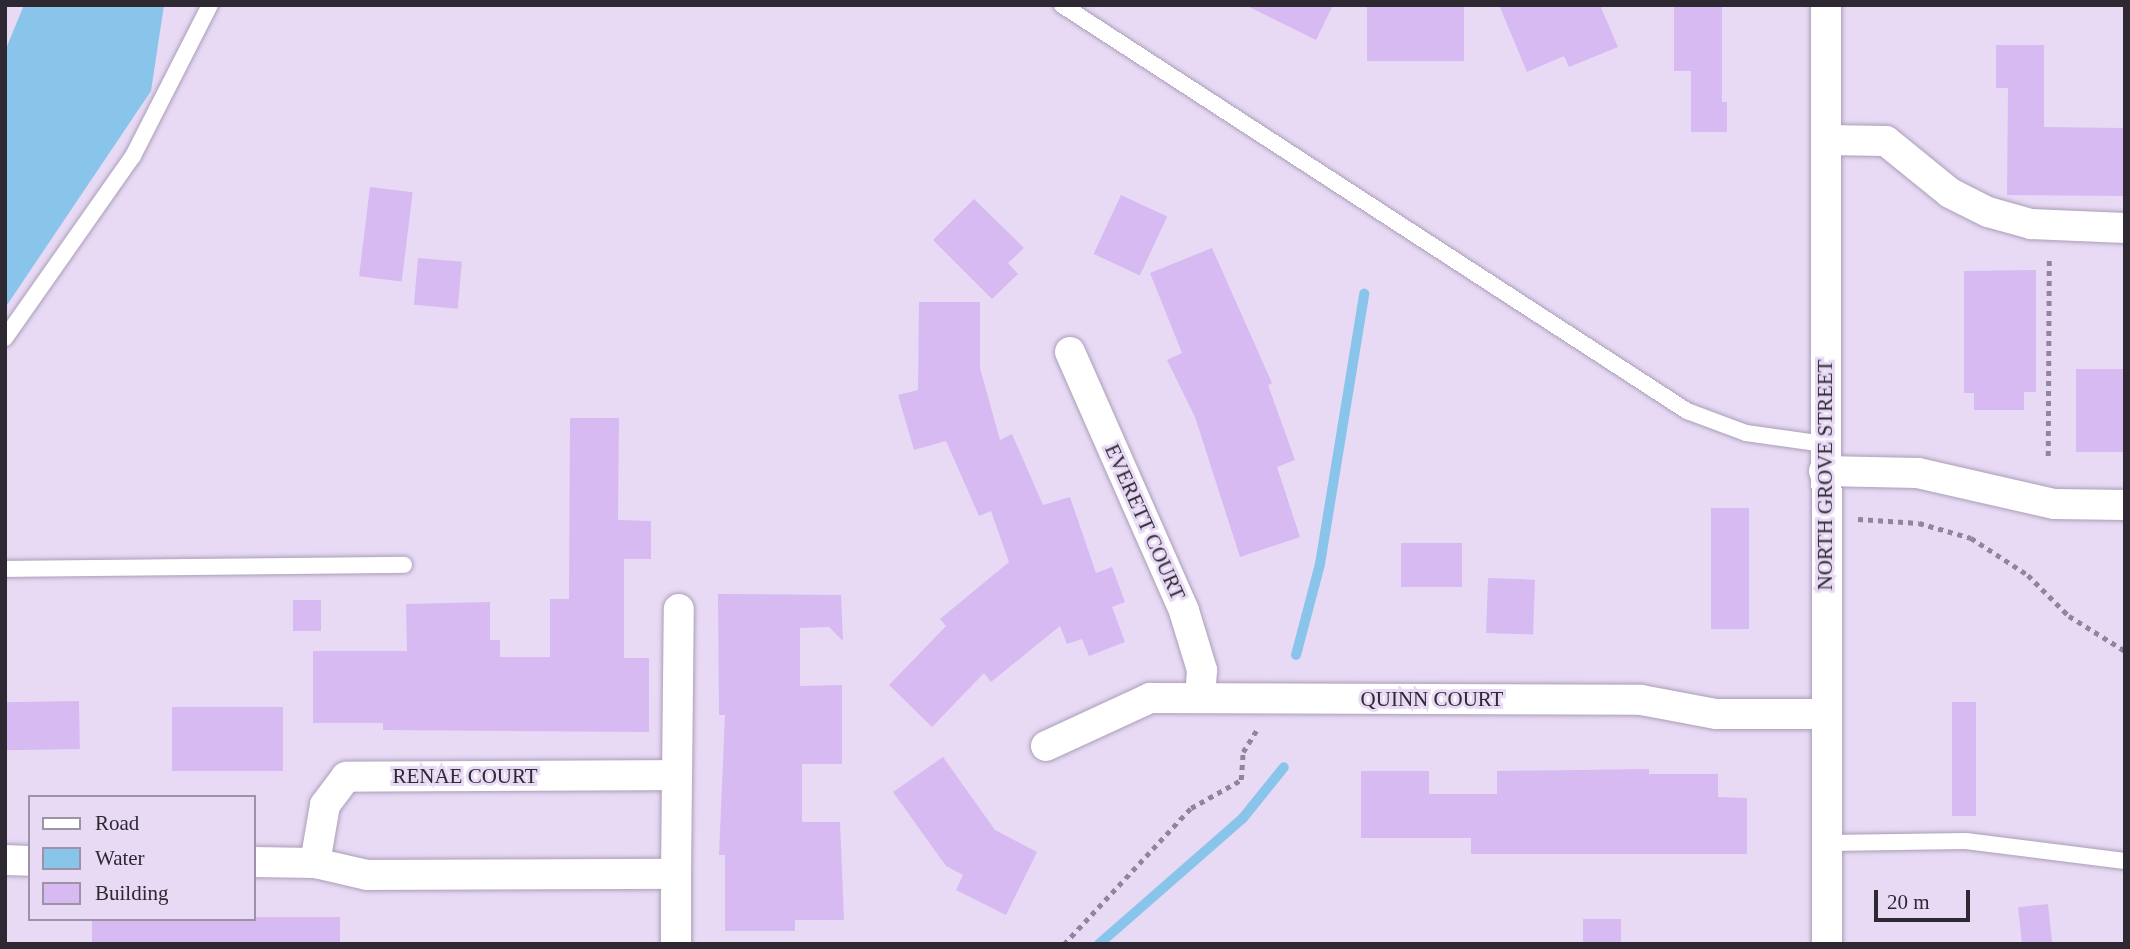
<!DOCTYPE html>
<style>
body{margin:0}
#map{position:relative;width:2130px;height:949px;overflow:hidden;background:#e8daf5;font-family:"Times New Roman",serif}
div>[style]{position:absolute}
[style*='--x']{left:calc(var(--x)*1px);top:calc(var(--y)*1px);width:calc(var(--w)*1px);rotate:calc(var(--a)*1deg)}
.water>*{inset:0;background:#89c4ea}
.stream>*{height:10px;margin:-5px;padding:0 5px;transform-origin:5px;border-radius:5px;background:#89c4ea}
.building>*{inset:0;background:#d7baf1;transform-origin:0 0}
.path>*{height:4.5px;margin-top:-2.25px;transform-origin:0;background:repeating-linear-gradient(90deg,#908699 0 5px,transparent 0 10px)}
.roads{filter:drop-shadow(0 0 2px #ab9eb8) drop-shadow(0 0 2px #ab9eb8)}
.lane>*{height:16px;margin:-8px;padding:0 8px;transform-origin:8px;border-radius:8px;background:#fff}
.street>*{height:30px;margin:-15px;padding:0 15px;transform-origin:15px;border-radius:15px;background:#fff}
span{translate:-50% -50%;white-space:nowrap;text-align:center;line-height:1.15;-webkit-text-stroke:6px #e8daf5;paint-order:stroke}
.street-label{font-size:21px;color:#2d2832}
.frame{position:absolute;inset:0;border:7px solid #2d2832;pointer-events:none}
.legend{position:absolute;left:28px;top:795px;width:228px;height:126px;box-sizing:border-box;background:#e8daf5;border:2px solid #9d93a7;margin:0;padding:9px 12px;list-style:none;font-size:21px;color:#2d2832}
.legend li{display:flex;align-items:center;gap:14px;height:35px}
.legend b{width:35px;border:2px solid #9d93a7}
.scale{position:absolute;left:1874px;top:890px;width:96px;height:32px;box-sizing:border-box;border:4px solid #2d2832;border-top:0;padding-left:9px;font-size:21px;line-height:24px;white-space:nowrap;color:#2d2832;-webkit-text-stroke:5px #e8daf5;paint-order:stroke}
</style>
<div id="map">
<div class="water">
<div style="clip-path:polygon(24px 5px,164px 5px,151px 91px,5px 308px,5px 51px)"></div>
</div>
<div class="stream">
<div style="--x:1296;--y:655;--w:94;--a:-75.2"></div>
<div style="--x:1320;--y:564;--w:274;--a:-80.7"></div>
<div style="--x:1099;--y:944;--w:191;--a:-41.2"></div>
<div style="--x:1243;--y:818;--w:65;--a:-51.2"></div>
</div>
<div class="building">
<div style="clip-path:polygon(1245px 5px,1333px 5px,1316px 40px)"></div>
<div style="left:1367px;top:5px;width:97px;height:56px"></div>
<div style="clip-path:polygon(1499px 5px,1600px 5px,1618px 47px,1569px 67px,1564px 56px,1527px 72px)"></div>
<div style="clip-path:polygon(1674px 5px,1722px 5px,1722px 102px,1727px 102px,1727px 132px,1691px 132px,1691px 71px,1674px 71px)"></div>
<div style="clip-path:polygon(1996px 45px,2044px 45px,2044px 127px,2125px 128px,2125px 196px,2007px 195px,2008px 88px,1996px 88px)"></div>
<div style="left:370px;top:187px;width:43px;height:90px;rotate:7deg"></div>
<div style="left:1121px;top:195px;width:51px;height:65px;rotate:25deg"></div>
<div style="clip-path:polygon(974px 199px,1024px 248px,1008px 263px,1018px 274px,992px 299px,933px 240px)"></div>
<div style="clip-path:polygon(1212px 248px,1272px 383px,1268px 385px,1295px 460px,1277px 467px,1300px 537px,1240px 557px,1195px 417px,1167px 360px,1182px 353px,1150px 273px)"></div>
<div style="left:418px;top:258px;width:44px;height:47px;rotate:5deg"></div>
<div style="clip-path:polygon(2036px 270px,2036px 392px,2024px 392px,2024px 410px,1974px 410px,1974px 393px,1964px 393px,1964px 271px)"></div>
<div style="clip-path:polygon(919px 302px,980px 302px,980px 368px,1000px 440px,1012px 434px,1043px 505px,1070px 497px,1096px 573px,1112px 567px,1125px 602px,1112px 607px,1125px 642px,1089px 656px,1082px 639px,1067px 644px,1060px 626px,991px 682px,984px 673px,932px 727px,889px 685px,946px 626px,940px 619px,1009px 562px,991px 511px,979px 516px,946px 441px,914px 450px,898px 395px,918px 390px)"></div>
<div style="left:2076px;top:369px;width:49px;height:83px"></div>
<div style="clip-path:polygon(570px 418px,619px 418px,618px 520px,651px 521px,651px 559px,624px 559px,624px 658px,649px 658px,649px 732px,383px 730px,383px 723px,313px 723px,313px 651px,407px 651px,406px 604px,490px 602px,490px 640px,500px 640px,500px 657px,550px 657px,550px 599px,569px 599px)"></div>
<div style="left:1711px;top:508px;width:38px;height:121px"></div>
<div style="left:1401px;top:543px;width:61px;height:44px"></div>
<div style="left:1488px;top:578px;width:47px;height:55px;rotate:2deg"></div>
<div style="clip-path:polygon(718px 594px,841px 595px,843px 641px,829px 627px,800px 628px,800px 686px,842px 685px,842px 764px,802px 764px,802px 822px,840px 822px,844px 920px,795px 920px,795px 931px,725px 931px,725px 855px,719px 855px,725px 715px,719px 715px)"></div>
<div style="left:321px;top:600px;width:31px;height:28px;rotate:90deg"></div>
<div style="left:79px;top:701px;width:48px;height:74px;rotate:89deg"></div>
<div style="left:1952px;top:702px;width:24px;height:114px"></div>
<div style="left:172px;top:707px;width:111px;height:64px"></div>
<div style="clip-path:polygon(943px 757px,995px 830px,1037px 852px,1006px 915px,956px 890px,963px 875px,946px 866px,893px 792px)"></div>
<div style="clip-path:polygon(1649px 769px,1649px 774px,1718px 774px,1718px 797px,1747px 798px,1747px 854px,1471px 854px,1471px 838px,1361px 838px,1361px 771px,1429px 771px,1429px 794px,1497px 794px,1497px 771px)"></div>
<div style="left:2048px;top:904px;width:40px;height:30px;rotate:84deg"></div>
<div style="left:340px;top:917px;width:27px;height:248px;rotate:90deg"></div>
<div style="left:1583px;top:919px;width:38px;height:25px"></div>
</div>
<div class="path">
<div style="--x:2048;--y:456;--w:200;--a:-89.7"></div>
<div style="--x:1858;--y:519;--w:61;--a:3.8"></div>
<div style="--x:1919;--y:523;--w:54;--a:16.1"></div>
<div style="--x:1971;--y:538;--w:68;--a:33"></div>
<div style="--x:2028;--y:575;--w:58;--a:45"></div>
<div style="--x:2069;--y:616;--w:66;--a:32"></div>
<div style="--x:1064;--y:944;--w:186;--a:-47"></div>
<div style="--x:1191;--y:808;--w:57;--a:-29.2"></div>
<div style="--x:1241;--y:780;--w:28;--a:-86"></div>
<div style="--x:1243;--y:752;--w:25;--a:-58"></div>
</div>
<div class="roads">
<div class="lane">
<div style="--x:1062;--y:5;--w:745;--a:33.01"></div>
<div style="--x:1687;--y:411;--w:63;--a:20.4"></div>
<div style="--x:1746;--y:433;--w:79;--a:8"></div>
<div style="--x:5;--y:338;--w:223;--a:-54.9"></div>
<div style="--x:133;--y:156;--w:169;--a:-63"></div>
<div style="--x:5;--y:569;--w:399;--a:-0.6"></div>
<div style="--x:1828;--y:843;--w:138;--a:-0.8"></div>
<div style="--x:1966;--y:841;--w:160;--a:7.2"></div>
</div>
<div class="street">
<div style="--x:1826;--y:5;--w:939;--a:89.94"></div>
<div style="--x:1826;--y:140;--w:60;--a:1"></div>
<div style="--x:1886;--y:141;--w:82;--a:39.1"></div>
<div style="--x:1950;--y:193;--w:42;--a:26.6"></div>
<div style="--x:1988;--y:212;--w:45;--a:15.6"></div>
<div style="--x:2031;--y:224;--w:94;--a:2.4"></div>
<div style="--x:1070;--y:352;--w:283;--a:66.2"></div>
<div style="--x:1184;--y:611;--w:62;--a:73"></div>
<div style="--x:1202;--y:670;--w:28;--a:94"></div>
<div style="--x:1824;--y:471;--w:94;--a:1.2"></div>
<div style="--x:1918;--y:473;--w:140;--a:12.8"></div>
<div style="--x:2055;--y:504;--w:70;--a:0.8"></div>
<div style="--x:1046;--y:746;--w:115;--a:-24.8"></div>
<div style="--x:1150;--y:698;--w:491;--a:0.2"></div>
<div style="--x:1641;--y:700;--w:76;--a:10.6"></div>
<div style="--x:1716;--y:714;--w:111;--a:0"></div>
<div style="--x:677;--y:775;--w:331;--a:179.7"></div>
<div style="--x:346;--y:777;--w:35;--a:127"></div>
<div style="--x:325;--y:805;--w:59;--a:99.8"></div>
<div style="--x:315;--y:863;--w:53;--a:13"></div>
<div style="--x:367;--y:875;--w:309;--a:-0.2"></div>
<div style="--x:676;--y:874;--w:265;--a:-89.4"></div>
<div style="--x:5;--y:860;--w:25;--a:2"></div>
<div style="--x:254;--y:862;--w:61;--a:0.9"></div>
<div style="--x:676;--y:944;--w:70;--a:-90"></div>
</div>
</div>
<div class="street-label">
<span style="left:1825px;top:475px;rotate:-90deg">NORTH GROVE STREET</span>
<span style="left:1145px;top:522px;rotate:66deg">EVERETT COURT</span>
<span style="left:1432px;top:699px">QUINN COURT</span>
<span style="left:465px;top:776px">RENAE COURT</span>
</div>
<div class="frame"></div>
<ul class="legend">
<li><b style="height:9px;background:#fff"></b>Road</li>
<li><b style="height:19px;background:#89c4ea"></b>Water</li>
<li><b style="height:19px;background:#d7baf1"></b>Building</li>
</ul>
<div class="scale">20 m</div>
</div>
